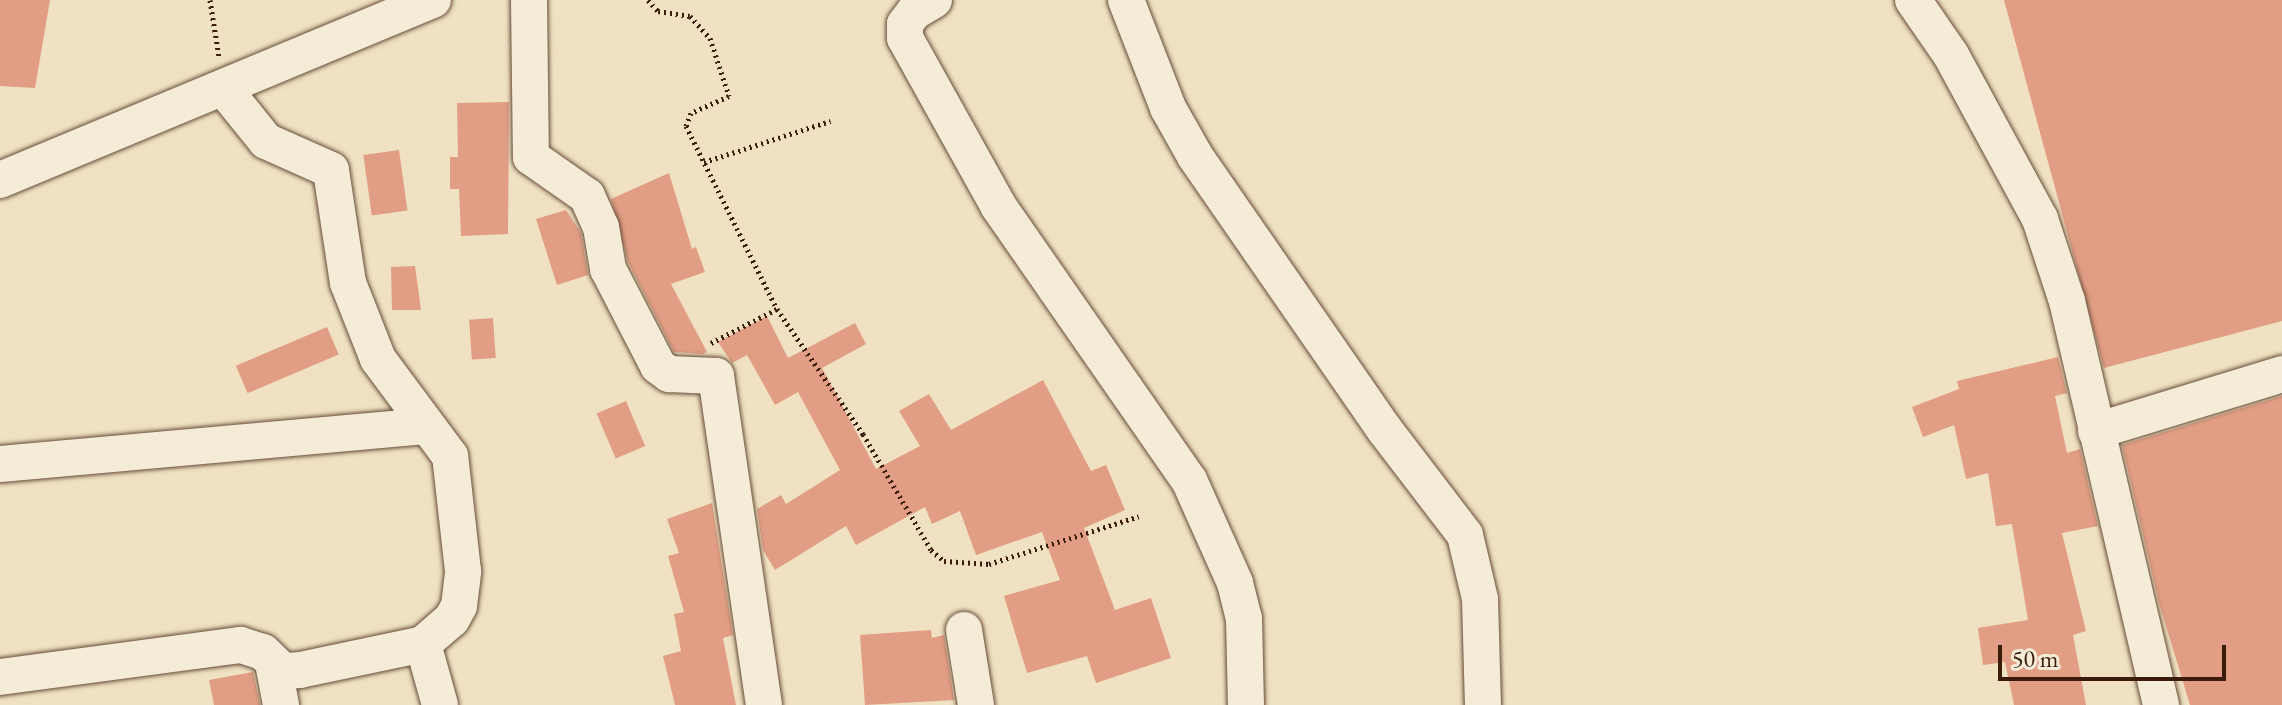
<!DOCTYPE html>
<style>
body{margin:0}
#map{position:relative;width:2282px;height:705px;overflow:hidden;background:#efe1c2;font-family:"EB Garamond",serif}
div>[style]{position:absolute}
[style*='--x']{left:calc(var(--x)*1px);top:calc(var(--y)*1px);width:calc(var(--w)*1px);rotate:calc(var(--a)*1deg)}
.building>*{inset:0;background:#e19e84;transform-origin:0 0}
.path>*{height:5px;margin-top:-2.5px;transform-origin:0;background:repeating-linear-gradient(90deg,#3b1b0a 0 2px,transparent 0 6px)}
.roads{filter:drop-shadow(0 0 2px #684c38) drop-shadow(0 0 2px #684c38)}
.minor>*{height:36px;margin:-18px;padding:0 18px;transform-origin:18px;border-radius:18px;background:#f5ecd7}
span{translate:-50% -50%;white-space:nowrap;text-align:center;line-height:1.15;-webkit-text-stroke:7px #f5ecd7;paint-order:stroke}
.scale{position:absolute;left:1998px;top:645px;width:228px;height:36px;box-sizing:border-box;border:4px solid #3b1b0a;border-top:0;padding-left:10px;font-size:24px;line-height:28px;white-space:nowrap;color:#3b1b0a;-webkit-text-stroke:6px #f5ecd7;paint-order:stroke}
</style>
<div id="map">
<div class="building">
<div style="clip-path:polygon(0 0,50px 0,35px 88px,0 86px)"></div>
<div style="clip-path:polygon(2004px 0,2282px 0,2282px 321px,2104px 368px)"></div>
<div style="clip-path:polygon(509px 102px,508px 234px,461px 236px,459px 189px,450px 189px,450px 157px,458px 157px,457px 103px)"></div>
<div style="left:399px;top:150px;width:61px;height:36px;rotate:82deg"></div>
<div style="clip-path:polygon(669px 173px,692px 249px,696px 247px,705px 272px,671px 284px,707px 352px,703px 354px,674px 352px,628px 262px,611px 199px)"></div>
<div style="clip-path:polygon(566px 210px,581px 233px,588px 275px,557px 285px,536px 219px)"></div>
<div style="clip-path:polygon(415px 266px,421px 310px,392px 310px,391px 267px)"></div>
<div style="clip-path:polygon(767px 316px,788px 358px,855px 323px,866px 344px,822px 368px,876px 469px,920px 446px,899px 411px,929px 394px,951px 430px,1043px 380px,1091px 471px,1106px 465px,1125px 510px,1084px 528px,1115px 610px,1151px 598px,1171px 658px,1096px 683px,1087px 656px,1027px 673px,1004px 596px,1060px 580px,1042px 532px,976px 555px,960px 511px,932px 524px,925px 507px,856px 545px,846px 526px,775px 570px,763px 550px,757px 509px,781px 495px,786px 504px,840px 470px,798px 392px,775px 405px,747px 355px,732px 363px,718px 342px)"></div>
<div style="left:493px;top:318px;width:40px;height:24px;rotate:86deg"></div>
<div style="left:327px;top:327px;width:30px;height:99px;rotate:67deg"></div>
<div style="clip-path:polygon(2058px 357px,2067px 393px,2055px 396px,2067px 453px,2080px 449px,2098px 526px,2062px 533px,2086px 631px,2073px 635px,2086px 705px,2014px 705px,2005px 662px,1983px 665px,1978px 628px,2028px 620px,2012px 524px,1996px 526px,1988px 473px,1966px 479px,1954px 425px,1923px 437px,1912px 407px,1959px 389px,1957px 381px)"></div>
<div style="clip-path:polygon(2282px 396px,2282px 705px,2190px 705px,2159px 603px,2122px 445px)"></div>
<div style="left:626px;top:401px;width:49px;height:32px;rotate:67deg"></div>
<div style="clip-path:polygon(712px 503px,733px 635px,723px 638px,736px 705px,675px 705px,663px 656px,681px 651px,674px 614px,684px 612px,668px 556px,679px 553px,667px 519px)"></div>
<div style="clip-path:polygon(931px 630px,932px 638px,944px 635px,954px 700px,865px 705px,860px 635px)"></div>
<div style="clip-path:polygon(253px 672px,260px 705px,214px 705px,209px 680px)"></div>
</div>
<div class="path">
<div style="--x:210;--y:0;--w:58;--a:81"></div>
<div style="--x:648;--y:0;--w:15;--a:48"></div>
<div style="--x:658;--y:11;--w:32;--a:9"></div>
<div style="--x:690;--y:16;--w:30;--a:48"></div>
<div style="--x:710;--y:38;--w:61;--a:71.9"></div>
<div style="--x:729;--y:96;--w:42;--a:155.9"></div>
<div style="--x:691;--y:113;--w:14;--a:111"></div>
<div style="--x:686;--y:126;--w:204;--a:63.6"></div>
<div style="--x:777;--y:309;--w:152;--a:55.5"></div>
<div style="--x:863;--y:434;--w:134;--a:59.6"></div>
<div style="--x:931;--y:550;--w:17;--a:40"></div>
<div style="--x:944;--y:561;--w:45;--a:3.8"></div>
<div style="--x:989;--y:564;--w:157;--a:-17.7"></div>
<div style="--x:704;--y:162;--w:133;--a:-18"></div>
<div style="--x:711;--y:343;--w:74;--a:-27.3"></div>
</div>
<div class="roads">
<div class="minor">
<div style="--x:529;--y:0;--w:157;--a:89.3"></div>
<div style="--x:531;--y:157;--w:68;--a:34.9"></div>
<div style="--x:587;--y:196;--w:34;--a:66"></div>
<div style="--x:601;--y:227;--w:43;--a:80.5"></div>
<div style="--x:608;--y:269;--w:109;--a:62.7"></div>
<div style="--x:658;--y:366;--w:14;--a:36"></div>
<div style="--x:669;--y:374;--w:47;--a:2.4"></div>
<div style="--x:716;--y:376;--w:332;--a:81.7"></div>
<div style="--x:934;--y:0;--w:23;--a:149"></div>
<div style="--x:914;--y:12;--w:15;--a:127"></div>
<div style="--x:905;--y:24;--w:14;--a:90"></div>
<div style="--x:905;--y:38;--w:193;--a:60.9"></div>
<div style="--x:999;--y:207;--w:333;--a:55.2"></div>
<div style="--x:1189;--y:480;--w:113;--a:65.9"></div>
<div style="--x:1235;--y:583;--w:36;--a:76"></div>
<div style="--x:1244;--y:618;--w:87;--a:88.7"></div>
<div style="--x:1126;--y:0;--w:116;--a:68.7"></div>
<div style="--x:1168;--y:108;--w:55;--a:60.6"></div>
<div style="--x:1195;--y:156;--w:332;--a:55.3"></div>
<div style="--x:1384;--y:429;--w:133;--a:52.6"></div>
<div style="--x:1465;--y:535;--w:66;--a:76.8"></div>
<div style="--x:1480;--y:599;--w:106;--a:88.4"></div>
<div style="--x:1913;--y:0;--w:67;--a:55.4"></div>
<div style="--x:1951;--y:55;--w:187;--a:61.5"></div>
<div style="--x:2040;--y:219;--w:86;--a:71.8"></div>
<div style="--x:2067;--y:301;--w:415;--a:76.9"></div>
<div style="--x:0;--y:180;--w:469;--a:-22.6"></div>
<div style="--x:2096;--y:431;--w:195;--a:-17"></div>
<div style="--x:0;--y:464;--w:426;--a:-5.1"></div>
<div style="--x:964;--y:630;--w:76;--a:80.9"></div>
<div style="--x:423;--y:644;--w:63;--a:74.4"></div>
<div style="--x:273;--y:663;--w:43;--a:79.2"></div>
<div style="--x:0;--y:677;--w:243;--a:-7.6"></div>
<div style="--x:241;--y:645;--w:23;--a:18"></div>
<div style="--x:263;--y:652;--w:28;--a:44"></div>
<div style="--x:283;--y:671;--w:17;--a:-3"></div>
<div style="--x:300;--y:670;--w:126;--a:-11.9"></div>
<div style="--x:423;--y:644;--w:38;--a:-41"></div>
<div style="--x:452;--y:619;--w:15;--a:-62"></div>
<div style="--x:459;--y:606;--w:35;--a:-83"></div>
<div style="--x:463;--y:571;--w:116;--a:-96.4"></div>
<div style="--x:450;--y:456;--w:121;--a:-126.6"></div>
<div style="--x:378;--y:359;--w:82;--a:-111.5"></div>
<div style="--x:348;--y:283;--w:114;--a:-98.6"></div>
<div style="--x:331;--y:170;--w:71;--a:-156"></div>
<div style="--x:266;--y:141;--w:67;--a:-128.9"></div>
</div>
</div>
<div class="scale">50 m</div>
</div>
